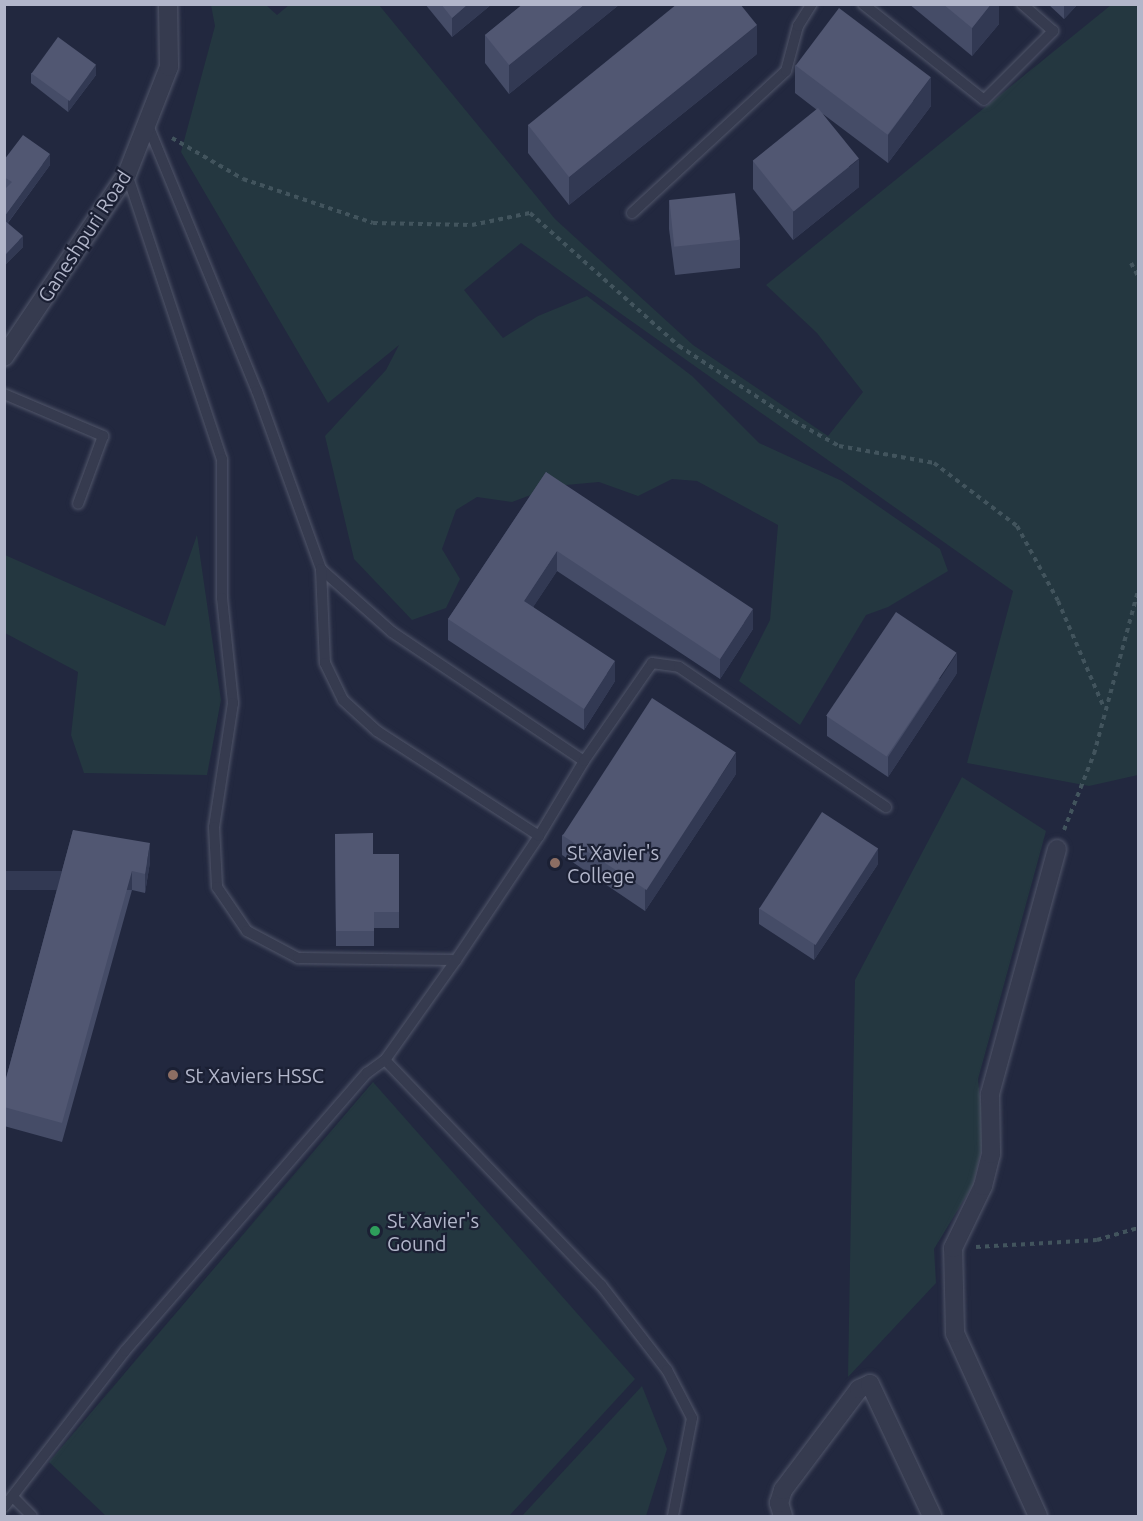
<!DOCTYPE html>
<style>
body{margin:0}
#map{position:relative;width:1143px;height:1521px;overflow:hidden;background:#22283f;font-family:Ubuntu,sans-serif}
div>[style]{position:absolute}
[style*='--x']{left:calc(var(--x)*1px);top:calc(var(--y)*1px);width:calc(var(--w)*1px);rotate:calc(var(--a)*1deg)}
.green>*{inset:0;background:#243740}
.path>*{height:4px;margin-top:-2px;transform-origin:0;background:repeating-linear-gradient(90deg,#42545d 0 4.5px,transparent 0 9px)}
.roads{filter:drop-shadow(0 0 2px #51566a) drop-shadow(0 0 2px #51566a)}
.service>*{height:10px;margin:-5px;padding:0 5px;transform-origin:5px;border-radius:5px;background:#363b4f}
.minor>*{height:18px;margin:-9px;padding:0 9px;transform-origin:9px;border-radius:9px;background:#363b4f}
.tertiary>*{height:18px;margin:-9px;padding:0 9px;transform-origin:9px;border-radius:9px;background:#363b4f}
.wall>*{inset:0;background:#454c67}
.shaded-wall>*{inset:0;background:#323953;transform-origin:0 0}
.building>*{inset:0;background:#515772;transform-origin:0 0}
.dots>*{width:16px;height:16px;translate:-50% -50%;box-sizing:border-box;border:3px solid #1b2034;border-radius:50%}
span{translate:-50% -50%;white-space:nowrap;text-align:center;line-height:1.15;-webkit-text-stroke:4.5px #1b2034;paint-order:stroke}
.street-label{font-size:20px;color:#b2b6ca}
.poi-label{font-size:20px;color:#b2b6ca}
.left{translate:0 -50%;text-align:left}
.frame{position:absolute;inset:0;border:6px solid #b2b6ca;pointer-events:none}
</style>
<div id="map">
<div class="green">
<div style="clip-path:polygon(211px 5px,266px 5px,277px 15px,289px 5px,379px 5px,555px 219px,693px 345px,828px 436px,863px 392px,817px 333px,766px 285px,1111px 5px,1138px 5px,1138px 775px,1089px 786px,967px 763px,1013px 591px,521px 243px,464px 290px,503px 338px,538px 316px,587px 296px,692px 376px,759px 443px,842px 481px,940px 549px,948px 571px,888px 607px,866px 615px,800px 725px,739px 681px,770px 620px,778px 525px,697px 481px,672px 479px,638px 496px,599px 482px,555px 486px,512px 502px,477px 497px,456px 510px,442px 549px,460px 579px,446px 608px,412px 620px,354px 559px,325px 436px,386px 370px,399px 345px,328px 403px,181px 152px,215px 26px)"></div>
<div style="clip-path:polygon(197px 535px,221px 700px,207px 775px,84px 773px,71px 735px,78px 672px,5px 633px,5px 555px,165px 626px)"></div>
<div style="clip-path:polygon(962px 777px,1046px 831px,978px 1079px,984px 1138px,973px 1185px,934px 1249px,936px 1283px,848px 1377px,855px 980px)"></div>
<div style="clip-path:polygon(373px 1082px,635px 1379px,509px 1516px,106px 1516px,49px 1462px)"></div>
<div style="clip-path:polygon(642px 1386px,667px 1449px,646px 1516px,522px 1516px)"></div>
</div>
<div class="path">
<div style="--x:172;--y:138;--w:82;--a:30"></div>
<div style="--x:243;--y:179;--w:137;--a:18.7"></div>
<div style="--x:373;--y:223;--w:99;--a:1.2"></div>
<div style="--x:472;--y:225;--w:59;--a:-11.7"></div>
<div style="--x:530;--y:213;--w:200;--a:41.8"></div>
<div style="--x:679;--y:346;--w:137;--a:33.1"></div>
<div style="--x:794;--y:421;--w:51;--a:29.1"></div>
<div style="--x:839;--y:446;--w:97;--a:10.1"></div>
<div style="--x:934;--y:463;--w:104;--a:37.2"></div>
<div style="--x:1017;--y:526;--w:85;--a:61.3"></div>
<div style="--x:1058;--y:601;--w:116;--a:66.7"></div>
<div style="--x:1131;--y:263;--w:15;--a:62"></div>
<div style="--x:1064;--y:830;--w:82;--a:-68.5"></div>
<div style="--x:1094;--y:754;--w:169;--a:-74.9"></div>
<div style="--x:976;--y:1247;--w:121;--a:-3.3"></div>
<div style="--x:1097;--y:1240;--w:43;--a:-16.3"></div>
</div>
<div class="roads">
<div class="service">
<div style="--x:863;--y:4;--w:154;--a:38.4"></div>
<div style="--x:984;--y:100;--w:98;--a:-45"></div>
<div style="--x:1053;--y:31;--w:41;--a:-138.9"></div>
<div style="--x:147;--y:123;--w:290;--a:67.7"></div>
<div style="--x:257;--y:391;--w:189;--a:70.2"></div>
<div style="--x:321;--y:569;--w:95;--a:41.6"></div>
<div style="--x:392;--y:632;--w:231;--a:33.9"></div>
<div style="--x:127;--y:174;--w:300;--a:71.6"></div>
<div style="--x:222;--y:459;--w:139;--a:90"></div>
<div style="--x:222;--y:598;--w:106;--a:84"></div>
<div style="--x:233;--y:703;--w:125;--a:98.7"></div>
<div style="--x:214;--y:827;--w:60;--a:87.1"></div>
<div style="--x:217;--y:887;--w:53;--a:55.7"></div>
<div style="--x:247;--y:931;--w:58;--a:27.9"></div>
<div style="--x:298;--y:958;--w:158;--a:0.7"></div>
<div style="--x:456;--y:960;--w:149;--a:-56.2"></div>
<div style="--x:539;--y:836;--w:87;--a:-59"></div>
<div style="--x:584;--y:761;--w:119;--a:-55.2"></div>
<div style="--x:652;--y:663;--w:27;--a:8"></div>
<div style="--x:679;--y:667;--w:250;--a:34.1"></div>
<div style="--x:632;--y:213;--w:209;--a:-42.7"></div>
<div style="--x:786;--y:71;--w:47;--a:-75.1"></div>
<div style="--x:798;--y:26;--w:26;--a:-58"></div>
<div style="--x:4;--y:394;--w:108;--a:23"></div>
<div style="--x:103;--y:436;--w:72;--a:110.2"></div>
<div style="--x:321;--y:569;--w:94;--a:87.6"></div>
<div style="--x:325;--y:663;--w:41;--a:64.1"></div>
<div style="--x:343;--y:700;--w:46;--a:42.4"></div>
<div style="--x:377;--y:731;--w:193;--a:32.9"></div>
<div style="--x:385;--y:1060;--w:312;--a:46.2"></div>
<div style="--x:601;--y:1285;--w:108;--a:52.2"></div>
<div style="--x:667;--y:1370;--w:54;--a:62.5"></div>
<div style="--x:692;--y:1418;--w:100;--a:101"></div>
<div style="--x:14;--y:1498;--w:25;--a:45"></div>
<div style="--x:4;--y:1507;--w:197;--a:-52.2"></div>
<div style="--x:125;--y:1351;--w:369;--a:-49"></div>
<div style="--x:367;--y:1073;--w:22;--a:-36"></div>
<div style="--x:385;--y:1060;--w:123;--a:-54.6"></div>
</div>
<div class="minor">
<div style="--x:783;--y:1516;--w:14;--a:-107"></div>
<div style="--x:779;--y:1503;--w:14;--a:-73"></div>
<div style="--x:783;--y:1490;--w:126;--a:-53"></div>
<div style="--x:859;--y:1389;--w:12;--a:-24"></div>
<div style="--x:870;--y:1384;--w:146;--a:64.8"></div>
<div style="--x:1038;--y:1516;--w:201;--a:-114.4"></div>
<div style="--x:955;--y:1333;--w:85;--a:-91.3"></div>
<div style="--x:953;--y:1248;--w:69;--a:-64.2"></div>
<div style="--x:983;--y:1186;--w:33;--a:-76"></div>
<div style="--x:991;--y:1154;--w:60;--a:-91"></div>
<div style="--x:990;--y:1094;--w:254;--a:-74.7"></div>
</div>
<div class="tertiary">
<div style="--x:4;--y:357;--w:220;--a:-56.1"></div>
<div style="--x:127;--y:174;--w:115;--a:-68.6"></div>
<div style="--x:169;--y:67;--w:63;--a:-90.9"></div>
</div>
</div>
<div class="wall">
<div style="clip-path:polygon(425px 4px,492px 4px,452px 37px)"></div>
<div style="clip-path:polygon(523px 4px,620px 4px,509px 94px,485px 63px,485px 35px)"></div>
<div style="clip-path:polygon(909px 4px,999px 4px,999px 24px,972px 56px)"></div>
<div style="clip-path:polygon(1048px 4px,1078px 4px,1064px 19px)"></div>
<div style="clip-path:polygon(757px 54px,569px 205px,528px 153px,528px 125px)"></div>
<div style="clip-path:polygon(795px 65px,931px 106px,888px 163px,823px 114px,859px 187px,793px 240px,753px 189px,753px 161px,817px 110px,795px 93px)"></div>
<div style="clip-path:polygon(31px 73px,96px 75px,68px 112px,31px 83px)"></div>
<div style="clip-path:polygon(4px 160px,50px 165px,8px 223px,23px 247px,4px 266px,6px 189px,4px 188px)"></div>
<div style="clip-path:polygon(669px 200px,740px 240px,740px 268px,675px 275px,669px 229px)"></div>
<div style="clip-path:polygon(546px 472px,753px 629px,720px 679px,557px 571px,533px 607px,615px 681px,584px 730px,448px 640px,448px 619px)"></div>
<div style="clip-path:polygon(957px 673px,888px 777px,827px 736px,827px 716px)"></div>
<div style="clip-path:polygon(736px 774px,645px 911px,562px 855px,562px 835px)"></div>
<div style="clip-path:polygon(73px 830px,150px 862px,145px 893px,132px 890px,62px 1142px,4px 1126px,4px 1086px)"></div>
<div style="clip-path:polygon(335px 834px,373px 854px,399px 854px,399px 928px,374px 928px,374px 946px,336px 946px)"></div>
<div style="clip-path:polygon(878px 864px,814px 960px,759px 924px,759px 908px)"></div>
</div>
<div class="shaded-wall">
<div style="clip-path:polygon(468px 4px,492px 4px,452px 37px,452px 18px)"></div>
<div style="clip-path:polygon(585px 4px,620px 4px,509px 94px,509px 65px)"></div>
<div style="clip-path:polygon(991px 4px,999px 4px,999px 24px,972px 56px,972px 28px)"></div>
<div style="clip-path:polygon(1064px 4px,1078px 4px,1064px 19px)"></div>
<div style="clip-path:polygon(757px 25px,757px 54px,569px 205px,569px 177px)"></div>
<div style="clip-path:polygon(96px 65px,96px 75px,68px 112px,68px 101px)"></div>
<div style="clip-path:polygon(931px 77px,931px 106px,888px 163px,888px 135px)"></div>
<div style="clip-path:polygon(50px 154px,50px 165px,4px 228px,4px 217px)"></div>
<div style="clip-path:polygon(859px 159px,859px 187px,793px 240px,793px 211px)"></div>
<div style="clip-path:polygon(23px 236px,23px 247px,4px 266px,4px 256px)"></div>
<div style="clip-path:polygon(557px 551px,557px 571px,524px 621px,524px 601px)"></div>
<div style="clip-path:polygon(753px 609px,753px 629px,720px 679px,720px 659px)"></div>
<div style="clip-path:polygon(957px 653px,957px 673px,888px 777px,888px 757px)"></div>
<div style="clip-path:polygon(615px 661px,615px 681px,584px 730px,584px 709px)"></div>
<div style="clip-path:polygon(736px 753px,736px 774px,645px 911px,645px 890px)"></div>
<div style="clip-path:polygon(150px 843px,150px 862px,145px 893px,145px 874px)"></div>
<div style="clip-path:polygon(878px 848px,878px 864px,814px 960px,814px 945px)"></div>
<div style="left:132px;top:871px;width:19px;height:262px;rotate:90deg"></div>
</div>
<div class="building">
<div style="clip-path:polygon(441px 4px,468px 4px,452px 18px)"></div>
<div style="clip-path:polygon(523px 4px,585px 4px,509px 65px,485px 35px)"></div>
<div style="clip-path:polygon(677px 4px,740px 4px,757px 25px,569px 177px,528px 125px)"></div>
<div style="clip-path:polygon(943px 4px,991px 4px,972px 28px)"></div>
<div style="left:839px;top:8px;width:115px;height:72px;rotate:37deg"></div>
<div style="left:58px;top:37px;width:47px;height:45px;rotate:36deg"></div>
<div style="left:818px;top:108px;width:65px;height:84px;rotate:51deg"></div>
<div style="clip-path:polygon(23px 135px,50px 154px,4px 217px,4px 190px,12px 182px,4px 177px,4px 160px)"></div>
<div style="left:735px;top:193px;width:47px;height:66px;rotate:84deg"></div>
<div style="clip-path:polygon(4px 220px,23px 236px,4px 256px)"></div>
<div style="clip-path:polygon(546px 472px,753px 609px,720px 659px,557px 551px,524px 601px,615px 661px,584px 709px,448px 619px)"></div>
<div style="left:896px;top:612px;width:73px;height:125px;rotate:34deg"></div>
<div style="left:652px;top:698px;width:100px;height:164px;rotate:33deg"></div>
<div style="left:822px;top:812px;width:67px;height:115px;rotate:33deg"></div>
<div style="clip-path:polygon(73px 830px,150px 843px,145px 874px,132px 871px,62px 1123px,4px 1107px,4px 1086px)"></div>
<div style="clip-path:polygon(373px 833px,373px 854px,399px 854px,399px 912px,374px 912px,374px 931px,336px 931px,335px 834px)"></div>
</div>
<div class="dots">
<div style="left:555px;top:863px;background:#8d6e63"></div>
<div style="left:173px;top:1075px;background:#8d6e63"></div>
<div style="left:375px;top:1231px;background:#2e9e5b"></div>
</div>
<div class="street-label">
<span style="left:84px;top:236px;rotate:-57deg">Ganeshpuri Road</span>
</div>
<div class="poi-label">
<span class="left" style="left:567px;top:864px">St Xavier's<br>College</span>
<span class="left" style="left:185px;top:1075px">St Xaviers HSSC</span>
<span class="left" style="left:387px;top:1232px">St Xavier's<br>Gound</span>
</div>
<div class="frame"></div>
</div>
